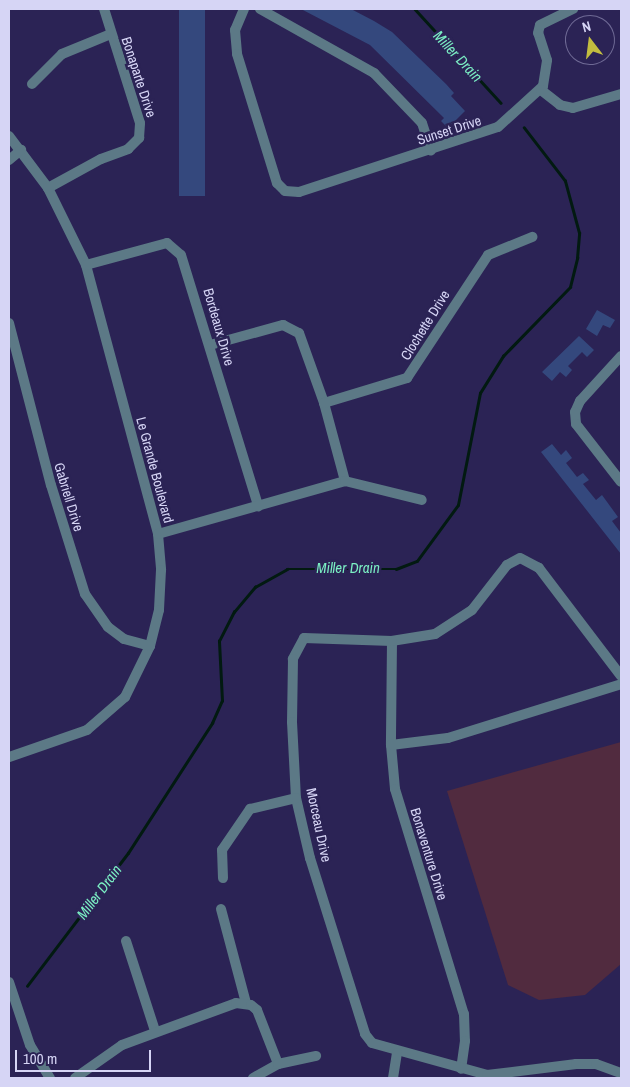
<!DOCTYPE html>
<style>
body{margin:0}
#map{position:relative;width:630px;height:1087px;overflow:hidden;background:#2b2355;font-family:"Archivo Narrow",sans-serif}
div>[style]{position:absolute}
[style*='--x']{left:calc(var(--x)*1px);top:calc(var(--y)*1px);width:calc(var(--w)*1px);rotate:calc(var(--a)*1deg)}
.green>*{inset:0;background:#512b3f}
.stream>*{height:2.5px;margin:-1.25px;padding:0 1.25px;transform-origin:1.25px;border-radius:1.25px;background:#021a11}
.building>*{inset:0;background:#34487d;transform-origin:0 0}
.street>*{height:10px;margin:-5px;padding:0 5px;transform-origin:5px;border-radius:5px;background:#5c7986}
span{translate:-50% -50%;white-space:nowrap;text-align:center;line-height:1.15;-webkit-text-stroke:5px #2b2355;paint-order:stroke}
.street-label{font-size:14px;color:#d6d5f5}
.water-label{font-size:15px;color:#7befc4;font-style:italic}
.frame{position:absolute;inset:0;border:10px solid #d6d5f5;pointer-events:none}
.north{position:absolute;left:565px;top:15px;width:50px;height:50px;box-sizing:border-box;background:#2b2355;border:1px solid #6f6a95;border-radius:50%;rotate:345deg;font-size:14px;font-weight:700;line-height:20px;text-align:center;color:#d6d5f5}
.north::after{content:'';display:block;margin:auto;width:18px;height:22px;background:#c2bd3f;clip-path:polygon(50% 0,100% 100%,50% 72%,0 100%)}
.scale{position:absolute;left:15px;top:1050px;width:136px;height:22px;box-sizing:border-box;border:2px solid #d6d5f5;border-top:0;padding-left:6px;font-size:15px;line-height:18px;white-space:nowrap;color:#d6d5f5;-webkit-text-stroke:4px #2b2355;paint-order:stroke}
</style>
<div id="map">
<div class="green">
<div style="clip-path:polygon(621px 742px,621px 964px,585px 995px,539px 1000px,508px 985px,447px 791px)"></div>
</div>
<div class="stream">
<div style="--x:415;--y:9;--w:127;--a:47.5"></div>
<div style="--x:27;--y:986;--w:167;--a:-52.8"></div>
<div style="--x:128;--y:853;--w:155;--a:-57.1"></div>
<div style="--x:212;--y:723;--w:24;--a:-66"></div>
<div style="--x:222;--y:701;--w:60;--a:-92.9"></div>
<div style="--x:219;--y:641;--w:33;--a:-63"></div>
<div style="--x:234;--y:612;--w:33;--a:-50"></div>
<div style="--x:255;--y:587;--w:37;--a:-29"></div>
<div style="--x:287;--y:569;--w:109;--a:0"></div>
<div style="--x:396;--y:569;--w:22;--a:-21"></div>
<div style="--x:417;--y:561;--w:69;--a:-53.8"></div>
<div style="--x:458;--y:505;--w:114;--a:-78.9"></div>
<div style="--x:480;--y:393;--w:44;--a:-58.1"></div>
<div style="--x:503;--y:356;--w:96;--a:-45.8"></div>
<div style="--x:570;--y:287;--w:30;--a:-76"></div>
<div style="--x:577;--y:258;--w:25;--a:-85"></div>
<div style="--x:579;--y:233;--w:54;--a:-105.1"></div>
<div style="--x:565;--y:181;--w:67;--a:-127.7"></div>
</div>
<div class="building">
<div style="left:179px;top:9px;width:26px;height:187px"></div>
<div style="clip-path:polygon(301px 9px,351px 9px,374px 21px,392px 32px,446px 84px,454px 93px,451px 96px,465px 111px,448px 128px,441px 121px,444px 118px,370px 45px)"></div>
<div style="clip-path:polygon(597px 310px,615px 320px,610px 328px,603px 325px,597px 336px,586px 329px)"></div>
<div style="clip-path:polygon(579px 336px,594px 350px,587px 357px,582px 352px,568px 366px,572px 370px,566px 377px,560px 372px,552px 381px,542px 372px)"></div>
<div style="clip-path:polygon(552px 444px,561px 455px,566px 450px,572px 458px,566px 463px,577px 477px,583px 473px,589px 480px,583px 484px,596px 500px,602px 495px,618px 517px,612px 521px,621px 533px,621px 554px,541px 452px)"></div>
</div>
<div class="street">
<div style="--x:244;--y:9;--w:23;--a:113"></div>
<div style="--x:235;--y:30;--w:24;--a:85"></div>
<div style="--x:237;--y:54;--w:135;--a:72.8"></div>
<div style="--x:277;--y:183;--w:11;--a:45"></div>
<div style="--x:285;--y:191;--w:14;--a:4"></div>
<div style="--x:299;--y:192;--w:209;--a:-18.1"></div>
<div style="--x:498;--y:127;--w:61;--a:-42.3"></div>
<div style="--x:543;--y:86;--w:26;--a:-81"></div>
<div style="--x:547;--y:60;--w:28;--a:-108"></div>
<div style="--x:538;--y:33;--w:8;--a:-76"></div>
<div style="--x:540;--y:25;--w:37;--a:-26"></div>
<div style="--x:260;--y:9;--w:131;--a:29.3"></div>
<div style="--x:374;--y:73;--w:69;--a:46.2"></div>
<div style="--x:422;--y:123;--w:29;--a:72"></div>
<div style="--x:32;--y:84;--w:42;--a:-45"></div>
<div style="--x:62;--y:54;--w:53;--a:-22.2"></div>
<div style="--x:541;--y:90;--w:24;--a:38"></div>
<div style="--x:560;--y:105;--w:13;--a:13"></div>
<div style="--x:573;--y:108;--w:50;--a:-16.3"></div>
<div style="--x:9;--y:136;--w:65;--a:53.1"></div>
<div style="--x:48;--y:188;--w:86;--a:63.7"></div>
<div style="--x:86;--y:265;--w:278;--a:75"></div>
<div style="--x:158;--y:534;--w:36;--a:85"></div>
<div style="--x:161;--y:570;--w:40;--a:92.9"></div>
<div style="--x:159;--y:610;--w:37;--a:104"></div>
<div style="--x:150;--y:646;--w:57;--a:116.1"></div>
<div style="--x:125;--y:697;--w:50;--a:139"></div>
<div style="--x:87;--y:730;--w:83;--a:160.9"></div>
<div style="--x:9;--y:160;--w:16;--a:-40"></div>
<div style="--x:48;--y:188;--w:60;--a:-28.7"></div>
<div style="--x:101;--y:159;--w:29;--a:-20"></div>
<div style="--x:128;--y:149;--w:16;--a:-45"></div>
<div style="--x:139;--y:138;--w:15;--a:-86"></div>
<div style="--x:140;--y:123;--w:120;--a:-107.5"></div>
<div style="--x:86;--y:265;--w:84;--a:-15.2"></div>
<div style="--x:167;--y:243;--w:18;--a:41"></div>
<div style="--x:181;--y:255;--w:263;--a:72.9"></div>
<div style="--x:9;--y:323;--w:167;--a:75.5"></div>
<div style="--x:51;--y:485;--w:114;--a:72.7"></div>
<div style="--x:85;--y:594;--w:40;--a:55.1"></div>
<div style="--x:108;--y:627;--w:20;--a:37"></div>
<div style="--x:124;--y:639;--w:27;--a:15"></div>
<div style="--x:210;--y:345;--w:76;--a:-15.3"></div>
<div style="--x:283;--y:325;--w:18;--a:27"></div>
<div style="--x:299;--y:333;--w:74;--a:70.3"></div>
<div style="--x:324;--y:403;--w:81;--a:74.9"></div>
<div style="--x:621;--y:356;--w:61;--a:132.3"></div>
<div style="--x:580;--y:401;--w:12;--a:114"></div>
<div style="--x:575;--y:412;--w:12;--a:85"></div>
<div style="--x:576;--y:424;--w:73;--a:52.2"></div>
<div style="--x:324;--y:403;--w:87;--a:-16.8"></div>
<div style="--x:407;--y:378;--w:147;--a:-56.6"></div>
<div style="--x:488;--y:255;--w:48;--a:-22.2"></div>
<div style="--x:158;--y:534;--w:194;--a:-15.8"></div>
<div style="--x:345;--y:481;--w:79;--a:13.9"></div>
<div style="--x:392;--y:641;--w:104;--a:90.6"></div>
<div style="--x:391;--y:745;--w:44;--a:84.8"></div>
<div style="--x:395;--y:789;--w:235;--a:73"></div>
<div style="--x:464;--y:1014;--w:27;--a:88"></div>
<div style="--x:465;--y:1041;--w:28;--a:98"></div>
<div style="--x:621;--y:676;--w:136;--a:-127.2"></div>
<div style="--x:539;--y:568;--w:21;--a:-152"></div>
<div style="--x:520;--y:558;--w:15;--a:152"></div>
<div style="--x:507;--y:565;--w:57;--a:127.9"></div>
<div style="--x:472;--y:610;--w:44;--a:147"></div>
<div style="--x:435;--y:634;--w:44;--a:170.8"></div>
<div style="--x:392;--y:641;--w:88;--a:-178"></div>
<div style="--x:304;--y:638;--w:24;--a:118"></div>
<div style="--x:293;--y:659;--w:63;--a:90.9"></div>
<div style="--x:292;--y:722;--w:76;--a:87"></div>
<div style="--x:296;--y:798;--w:62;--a:76.9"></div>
<div style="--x:310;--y:858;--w:184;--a:72.6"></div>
<div style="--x:365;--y:1034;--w:11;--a:52"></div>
<div style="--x:372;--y:1043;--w:119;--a:15.5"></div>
<div style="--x:487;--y:1075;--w:90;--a:-7"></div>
<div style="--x:576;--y:1064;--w:20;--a:0"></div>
<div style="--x:596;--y:1064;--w:27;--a:20"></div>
<div style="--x:391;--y:745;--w:57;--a:-7"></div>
<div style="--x:448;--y:738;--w:181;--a:-17.3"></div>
<div style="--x:223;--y:878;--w:28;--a:-92"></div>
<div style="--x:222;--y:850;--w:50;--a:-55.7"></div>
<div style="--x:250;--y:809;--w:47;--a:-13.4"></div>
<div style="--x:221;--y:909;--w:97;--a:75.1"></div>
<div style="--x:126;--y:941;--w:95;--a:72.1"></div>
<div style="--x:9;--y:982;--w:66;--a:71.6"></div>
<div style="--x:30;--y:1045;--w:39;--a:59"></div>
<div style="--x:75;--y:1078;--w:57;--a:-35.1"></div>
<div style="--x:122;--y:1045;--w:121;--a:-20.2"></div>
<div style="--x:236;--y:1003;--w:15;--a:8"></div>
<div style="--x:251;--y:1005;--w:8;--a:40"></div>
<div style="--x:257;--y:1010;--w:58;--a:68.7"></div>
<div style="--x:253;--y:1078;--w:29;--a:-29"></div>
<div style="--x:278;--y:1064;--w:39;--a:-12"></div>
<div style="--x:393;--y:1078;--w:25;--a:-81"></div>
</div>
<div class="street-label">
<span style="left:139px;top:77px;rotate:72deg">Bonaparte Drive</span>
<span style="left:449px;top:130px;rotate:-18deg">Sunset Drive</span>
<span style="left:425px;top:325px;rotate:-58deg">Clochette Drive</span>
<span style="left:219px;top:327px;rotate:74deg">Bordeaux Drive</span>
<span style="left:155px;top:470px;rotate:75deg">Le Grande Boulevard</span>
<span style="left:69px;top:497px;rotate:73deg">Gabriell Drive</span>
<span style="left:319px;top:825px;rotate:78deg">Morceau Drive</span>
<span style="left:429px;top:854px;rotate:73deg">Bonaventure Drive</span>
</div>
<div class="water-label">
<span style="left:458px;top:56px;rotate:47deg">Miller Drain</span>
<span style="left:348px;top:568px">Miller Drain</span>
<span style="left:99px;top:892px;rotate:-53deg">Miller Drain</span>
</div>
<div class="frame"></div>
<div class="north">N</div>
<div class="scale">100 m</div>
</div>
